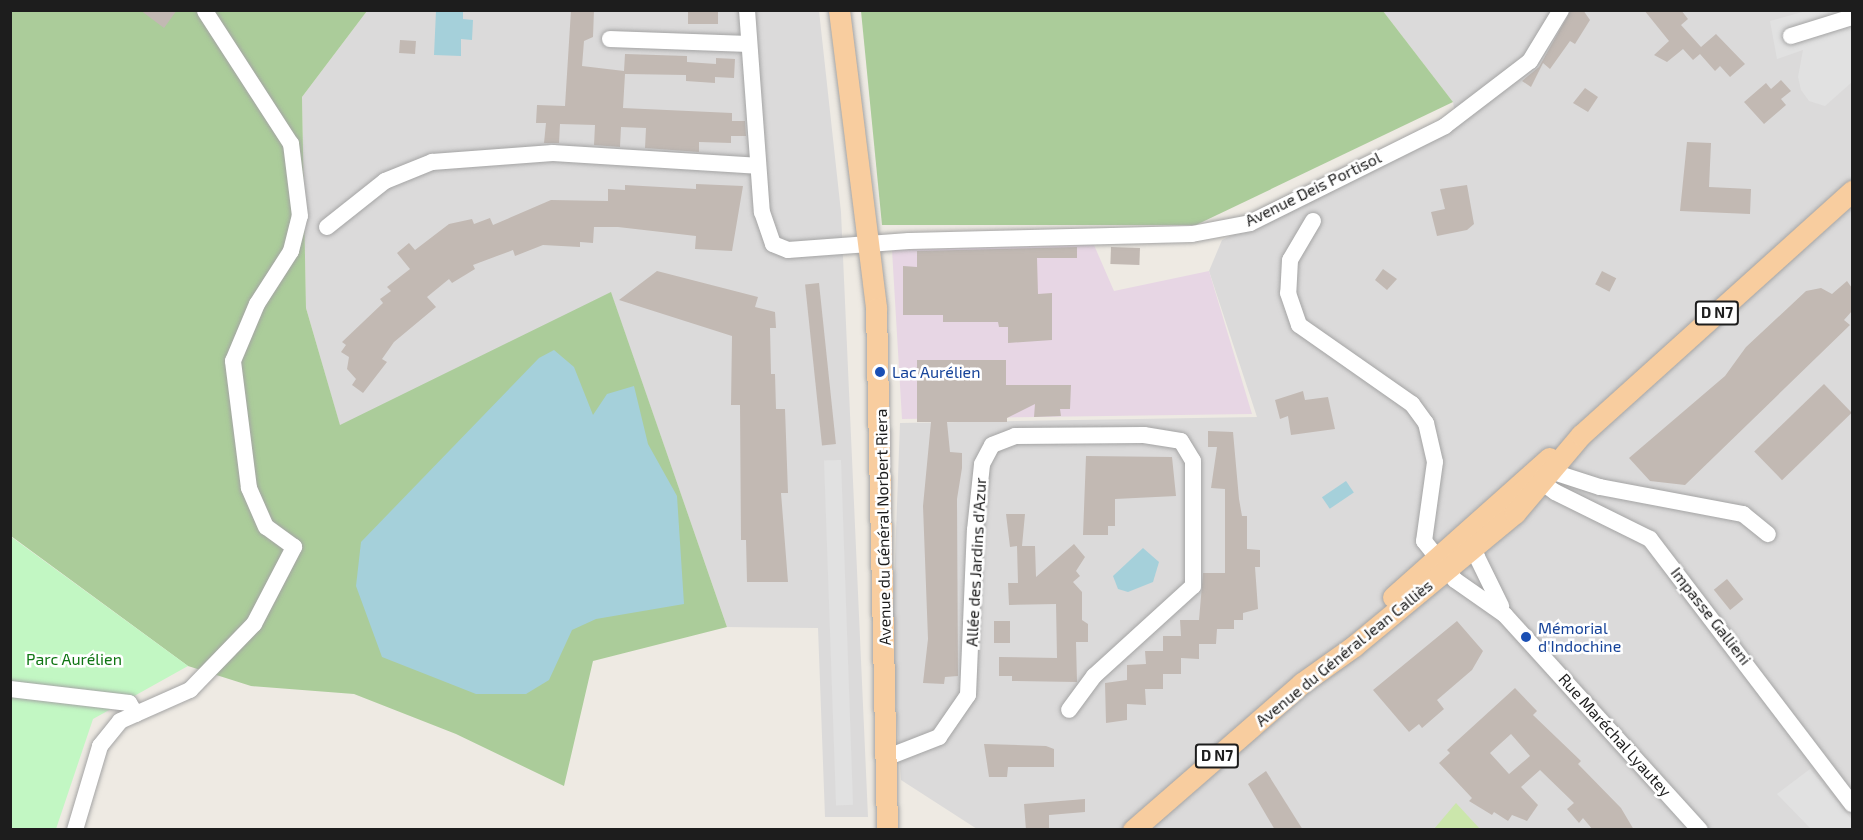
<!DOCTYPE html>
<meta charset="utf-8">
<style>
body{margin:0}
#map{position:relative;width:1863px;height:840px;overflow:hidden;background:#eeeae3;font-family:"Exo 2",sans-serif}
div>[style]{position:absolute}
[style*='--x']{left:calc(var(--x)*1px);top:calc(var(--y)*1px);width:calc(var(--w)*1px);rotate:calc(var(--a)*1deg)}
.residential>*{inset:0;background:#dbdada}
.industrial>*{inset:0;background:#e7d6e4}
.grass>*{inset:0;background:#cbe6ab}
.forest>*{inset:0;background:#abcc9a}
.park>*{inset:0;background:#c2f7c3}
.parking>*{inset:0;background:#e1e1e1;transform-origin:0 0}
.water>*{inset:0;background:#a5d0da;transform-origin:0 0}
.building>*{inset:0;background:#c2b9b3;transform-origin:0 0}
.roads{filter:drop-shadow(0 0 2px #a4a4a4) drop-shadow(0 0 2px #a4a4a4)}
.minor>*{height:16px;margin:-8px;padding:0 8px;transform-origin:8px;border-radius:8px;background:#fff}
.major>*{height:21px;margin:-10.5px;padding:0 10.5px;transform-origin:10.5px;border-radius:10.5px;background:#f8cd9f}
.dots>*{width:16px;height:16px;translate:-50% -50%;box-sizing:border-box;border:3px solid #fff;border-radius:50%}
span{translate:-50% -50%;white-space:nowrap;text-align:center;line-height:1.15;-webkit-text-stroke:5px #fff;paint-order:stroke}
.shield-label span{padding:2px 4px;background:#fff;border:2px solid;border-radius:4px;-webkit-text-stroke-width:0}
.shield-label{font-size:15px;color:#1d1d1d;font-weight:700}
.street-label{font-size:16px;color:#1d1d1d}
.transit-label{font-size:16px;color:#164399}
.left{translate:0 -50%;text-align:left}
.park-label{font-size:16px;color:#107614}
.frame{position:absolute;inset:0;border:12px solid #1d1d1d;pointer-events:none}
</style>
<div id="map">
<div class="residential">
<div style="clip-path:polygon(367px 11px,819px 11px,841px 212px,868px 817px,825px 817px,818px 628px,727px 627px,611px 293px,340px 426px,306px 308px,302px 97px)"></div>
<div style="clip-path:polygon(1383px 11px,1852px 11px,1852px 829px,977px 829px,901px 780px,892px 642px,900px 423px,1257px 417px,1209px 271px,1222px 240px,1457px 125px,1453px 102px)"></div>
</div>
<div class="industrial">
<div style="clip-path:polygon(1094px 245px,1114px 291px,1209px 271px,1252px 414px,902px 419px,892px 250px)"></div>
</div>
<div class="grass">
<div style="clip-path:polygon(1456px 803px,1480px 829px,1434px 829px)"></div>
</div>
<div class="forest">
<div style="clip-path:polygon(11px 11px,367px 11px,302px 97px,306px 308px,340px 425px,611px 292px,727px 627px,593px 661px,564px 786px,456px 734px,354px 694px,251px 686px,188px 666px,11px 536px)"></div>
<div style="clip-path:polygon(861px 11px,1383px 11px,1453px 102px,1196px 225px,882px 225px)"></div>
</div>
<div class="park">
<div style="clip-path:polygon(10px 536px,188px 666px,93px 719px,56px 829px,11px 829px)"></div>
</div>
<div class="parking">
<div style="clip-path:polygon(1806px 11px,1852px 11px,1852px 82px,1825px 106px,1809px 101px,1801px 90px,1798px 77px,1803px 50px,1777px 59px,1770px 21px)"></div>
<div style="left:841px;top:460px;width:345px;height:17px;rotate:88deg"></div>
<div style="clip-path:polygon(1810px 769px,1852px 820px,1852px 829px,1811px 829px,1777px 794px)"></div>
</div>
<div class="water">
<div style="clip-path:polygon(436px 11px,463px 11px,463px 19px,473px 20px,472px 40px,461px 39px,461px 56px,434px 55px)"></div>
<div style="clip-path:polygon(554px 350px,574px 367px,593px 415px,607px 394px,634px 386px,648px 444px,677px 496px,684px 604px,596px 619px,572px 630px,549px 680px,526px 694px,476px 694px,382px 657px,356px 586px,361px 542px,539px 358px)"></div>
<div style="left:1346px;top:481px;width:14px;height:29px;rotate:56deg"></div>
<div style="clip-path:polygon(1143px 548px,1159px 562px,1153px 582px,1128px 592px,1118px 589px,1113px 576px)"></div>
</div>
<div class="building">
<div style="clip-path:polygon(140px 10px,177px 10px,164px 28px)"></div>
<div style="clip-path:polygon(571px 10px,594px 10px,593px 37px,584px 41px,582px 66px,624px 71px,625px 54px,687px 56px,687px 62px,716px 64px,716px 58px,735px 59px,734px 78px,715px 77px,715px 83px,686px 81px,686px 75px,625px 74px,623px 108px,732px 113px,732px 121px,745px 121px,746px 136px,731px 136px,731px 143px,699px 142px,699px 152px,645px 148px,646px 128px,621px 127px,620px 147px,594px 145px,595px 125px,560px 124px,559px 143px,544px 143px,546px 123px,536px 123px,537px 105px,565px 106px)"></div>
<div style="left:688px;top:10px;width:30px;height:14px"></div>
<div style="clip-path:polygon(1571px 10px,1583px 10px,1590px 20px,1575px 44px,1570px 41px,1550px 69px,1543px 63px,1531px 87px,1522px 81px,1539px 67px)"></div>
<div style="clip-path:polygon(1644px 10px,1681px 10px,1688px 19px,1681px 25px,1701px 47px,1716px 34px,1745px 64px,1730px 77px,1720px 66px,1715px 71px,1700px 54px,1693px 60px,1683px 49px,1667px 62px,1654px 55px,1669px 41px)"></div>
<div style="left:400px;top:40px;width:16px;height:13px;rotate:4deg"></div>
<div style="clip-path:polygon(1781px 80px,1791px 91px,1781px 99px,1786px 105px,1764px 124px,1744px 102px,1766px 83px,1771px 89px)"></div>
<div style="clip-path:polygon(1585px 88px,1598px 97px,1588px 112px,1573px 103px)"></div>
<div style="clip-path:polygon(1687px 142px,1711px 143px,1709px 187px,1751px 189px,1750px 214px,1680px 211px)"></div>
<div style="clip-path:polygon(696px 184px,743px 186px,732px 251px,695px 249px,696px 236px,618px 227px,594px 227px,593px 243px,580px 242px,580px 247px,543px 245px,515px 256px,513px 250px,473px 265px,475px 269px,452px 283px,449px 279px,427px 297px,436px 307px,394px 342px,382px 359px,387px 362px,363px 393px,352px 385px,356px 379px,347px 369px,349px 357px,341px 352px,346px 345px,342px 342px,383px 303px,380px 299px,391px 291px,387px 287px,410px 269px,397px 253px,409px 243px,415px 250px,449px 224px,472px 219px,474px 224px,490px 218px,493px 225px,551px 200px,608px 201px,608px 189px,625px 190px,625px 185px,696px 189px)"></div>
<div style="clip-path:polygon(1467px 185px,1474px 224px,1467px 230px,1437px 236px,1431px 212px,1445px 209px,1440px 189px)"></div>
<div style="clip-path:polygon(1077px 247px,1077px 258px,1037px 258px,1038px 294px,1052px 293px,1052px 340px,1008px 343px,1008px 327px,999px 327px,998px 322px,943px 322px,943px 315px,903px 315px,903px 266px,917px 267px,917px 251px)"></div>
<div style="left:1111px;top:247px;width:29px;height:17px;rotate:2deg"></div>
<div style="clip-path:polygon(1383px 269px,1397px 279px,1387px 290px,1375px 280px)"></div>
<div style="clip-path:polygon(657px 271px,758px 297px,755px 307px,775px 312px,776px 328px,770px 328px,771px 374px,775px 374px,776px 409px,785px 409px,788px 493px,781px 493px,788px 582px,747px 582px,746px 540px,741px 540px,740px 405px,731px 405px,732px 336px,619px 300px)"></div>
<div style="left:1602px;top:271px;width:16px;height:15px;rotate:27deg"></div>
<div style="clip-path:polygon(1847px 281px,1852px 288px,1852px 311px,1844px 320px,1850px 325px,1685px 485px,1650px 481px,1629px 458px,1725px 376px,1746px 347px,1806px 291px,1821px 288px,1832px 294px)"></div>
<div style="left:819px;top:283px;width:162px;height:14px;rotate:84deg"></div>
<div style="clip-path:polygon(917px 360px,1006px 360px,1006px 385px,1071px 385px,1070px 409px,1060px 409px,1061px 416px,1034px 417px,1035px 404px,1007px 418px,1007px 422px,947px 422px,950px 452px,962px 453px,962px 468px,957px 499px,958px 676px,945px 677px,944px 684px,923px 683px,928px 639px,923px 506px,931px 422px,917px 422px)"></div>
<div style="left:1824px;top:384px;width:40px;height:97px;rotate:46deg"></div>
<div style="clip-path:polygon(1303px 391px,1305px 400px,1328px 397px,1335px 429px,1291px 435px,1288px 416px,1280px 419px,1275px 400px)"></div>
<div style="clip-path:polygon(1208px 431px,1233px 432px,1239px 499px,1242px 516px,1247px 516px,1247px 549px,1260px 550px,1260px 567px,1255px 567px,1258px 609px,1243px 613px,1243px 620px,1234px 620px,1234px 629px,1217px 629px,1216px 644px,1199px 644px,1199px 659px,1181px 658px,1181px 674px,1163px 674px,1163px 689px,1145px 689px,1146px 705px,1127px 704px,1127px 720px,1106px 723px,1105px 683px,1127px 680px,1127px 665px,1146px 664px,1145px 651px,1163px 651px,1163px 636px,1181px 636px,1180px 620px,1199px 620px,1203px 573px,1225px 573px,1225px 489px,1211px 488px,1217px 447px,1208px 447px)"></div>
<div style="clip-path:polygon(1086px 456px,1172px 457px,1176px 496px,1115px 499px,1115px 526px,1108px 526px,1108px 535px,1083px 535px)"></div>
<div style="clip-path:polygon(1006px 514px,1025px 514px,1022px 546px,1035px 546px,1036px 577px,1074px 544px,1085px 557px,1076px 571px,1080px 576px,1073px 582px,1082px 592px,1082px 620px,1088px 624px,1088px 642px,1076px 642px,1077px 682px,1012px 681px,1012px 676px,999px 676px,999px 657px,1057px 658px,1056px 604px,1009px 605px,1008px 583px,1018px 583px,1017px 546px,1010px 547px)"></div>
<div style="left:1727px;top:579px;width:26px;height:17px;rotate:51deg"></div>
<div style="left:994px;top:621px;width:16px;height:22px"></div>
<div style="clip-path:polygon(1457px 621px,1483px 651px,1472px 670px,1437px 700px,1444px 709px,1422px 728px,1419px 724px,1409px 732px,1373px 690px)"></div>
<div style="clip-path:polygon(evenodd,1515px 688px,1537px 711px,1533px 715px,1581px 761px,1578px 764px,1621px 808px,1634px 830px,1593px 830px,1583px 818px,1579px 823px,1567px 809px,1574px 803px,1540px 770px,1521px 787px,1538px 805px,1527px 821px,1512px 815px,1508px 821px,1494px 812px,1492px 815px,1469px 801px,1472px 798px,1439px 763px,1450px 753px,1447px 750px,1515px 688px,1511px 734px,1530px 756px,1509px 774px,1490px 753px,1511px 734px)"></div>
<div style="clip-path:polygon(984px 744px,1046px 746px,1054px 749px,1054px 767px,1008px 767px,1007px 777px,989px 777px)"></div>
<div style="clip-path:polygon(1266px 771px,1303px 830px,1275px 830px,1248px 784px)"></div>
<div style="clip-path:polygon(1085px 799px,1085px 812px,1049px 815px,1049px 830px,1026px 830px,1024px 804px)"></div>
</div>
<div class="roads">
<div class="minor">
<div style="--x:747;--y:10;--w:203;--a:85.8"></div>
<div style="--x:762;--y:212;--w:34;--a:71"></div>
<div style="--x:773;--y:244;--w:16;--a:22"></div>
<div style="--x:788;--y:250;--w:121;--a:-4.3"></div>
<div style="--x:909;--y:241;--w:283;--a:-1.4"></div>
<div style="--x:1192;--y:234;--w:59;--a:-10.7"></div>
<div style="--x:1250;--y:223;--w:218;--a:-26.4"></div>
<div style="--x:1445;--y:126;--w:107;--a:-37.4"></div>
<div style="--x:1530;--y:61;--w:60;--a:-58.7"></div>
<div style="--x:1791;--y:36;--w:64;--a:-17.3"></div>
<div style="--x:610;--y:39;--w:138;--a:2.1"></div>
<div style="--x:1313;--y:221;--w:45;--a:120.5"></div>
<div style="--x:1290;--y:260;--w:33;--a:93"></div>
<div style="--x:1288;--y:293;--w:34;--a:71"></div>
<div style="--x:1299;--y:325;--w:138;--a:35"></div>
<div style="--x:1412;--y:404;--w:24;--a:54"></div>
<div style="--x:1426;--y:423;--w:40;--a:77"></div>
<div style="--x:1435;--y:462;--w:80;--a:97.9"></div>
<div style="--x:1424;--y:541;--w:50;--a:51.5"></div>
<div style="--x:1455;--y:580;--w:61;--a:35"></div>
<div style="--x:1505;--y:615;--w:290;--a:47.8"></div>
<div style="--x:327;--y:227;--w:74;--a:-38.4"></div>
<div style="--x:385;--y:181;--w:51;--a:-22"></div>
<div style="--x:432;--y:162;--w:121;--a:-4.3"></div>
<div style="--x:553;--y:153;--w:204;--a:3.6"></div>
<div style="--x:1541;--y:468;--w:62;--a:17.9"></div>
<div style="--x:1600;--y:487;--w:146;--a:10.7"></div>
<div style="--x:1743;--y:514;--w:32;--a:39"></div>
<div style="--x:1533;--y:476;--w:27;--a:36"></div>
<div style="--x:1555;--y:492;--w:106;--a:26.3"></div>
<div style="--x:1650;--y:539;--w:333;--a:52.7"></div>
<div style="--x:1461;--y:542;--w:22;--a:43"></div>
<div style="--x:1477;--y:557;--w:55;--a:63.9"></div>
<div style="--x:10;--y:689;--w:120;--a:6.7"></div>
<div style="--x:129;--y:703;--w:13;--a:58"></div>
<div style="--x:888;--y:757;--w:55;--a:-21.4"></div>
<div style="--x:939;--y:737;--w:51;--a:-55.4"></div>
<div style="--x:968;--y:695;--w:165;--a:-87.6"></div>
<div style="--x:975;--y:530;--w:66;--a:-83.9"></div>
<div style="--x:982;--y:464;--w:21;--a:-62"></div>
<div style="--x:992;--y:445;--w:25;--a:-21"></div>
<div style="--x:1015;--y:436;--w:129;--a:-0.4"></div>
<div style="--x:1144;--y:435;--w:37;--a:9"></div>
<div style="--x:1181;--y:441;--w:23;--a:59"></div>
<div style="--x:1193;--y:461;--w:125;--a:90"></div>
<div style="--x:1193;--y:586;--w:134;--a:137.7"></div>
<div style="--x:1094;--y:676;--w:42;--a:126.3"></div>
<div style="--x:75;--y:830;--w:88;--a:-73.4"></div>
<div style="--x:100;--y:746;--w:32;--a:-51"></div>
<div style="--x:120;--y:721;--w:77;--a:-23.9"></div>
<div style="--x:190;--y:690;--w:92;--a:-45.9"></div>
<div style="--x:254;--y:624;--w:87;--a:-62.5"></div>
<div style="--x:294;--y:547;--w:34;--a:-144"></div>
<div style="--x:266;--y:527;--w:43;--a:-113.6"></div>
<div style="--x:249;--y:488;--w:128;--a:-97.2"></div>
<div style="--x:233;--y:361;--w:62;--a:-67.2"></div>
<div style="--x:257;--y:304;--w:63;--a:-57.3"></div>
<div style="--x:291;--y:251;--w:36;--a:-76"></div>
<div style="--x:300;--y:216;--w:73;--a:-97.1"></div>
<div style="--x:291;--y:144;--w:158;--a:-122.9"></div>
</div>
<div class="major">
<div style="--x:839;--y:10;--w:300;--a:82.9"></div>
<div style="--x:876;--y:308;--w:522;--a:88.79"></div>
<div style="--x:1393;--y:597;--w:209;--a:-41.7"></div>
<div style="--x:1133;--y:830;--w:224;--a:-41"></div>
<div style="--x:1302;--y:683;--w:64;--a:-35.4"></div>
<div style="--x:1354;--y:646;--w:209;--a:-39.6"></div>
<div style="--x:1515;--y:513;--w:102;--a:-49.8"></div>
<div style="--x:1581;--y:435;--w:365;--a:-42"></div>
</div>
</div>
<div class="dots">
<div style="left:880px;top:372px;background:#1a4fb4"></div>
<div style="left:1526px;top:637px;background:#1a4fb4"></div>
</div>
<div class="shield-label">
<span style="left:1717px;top:313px">D N7</span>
<span style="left:1217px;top:756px">D N7</span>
</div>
<div class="street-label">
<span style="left:1313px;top:189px;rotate:-26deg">Avenue Deis Portisol</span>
<span style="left:883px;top:527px;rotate:-91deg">Avenue du Général Norbert Riera</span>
<span style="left:976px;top:562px;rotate:-87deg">Allée des Jardins d'Azur</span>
<span style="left:1711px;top:616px;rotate:52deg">Impasse Gallieni</span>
<span style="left:1344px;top:653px;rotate:-39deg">Avenue du Général Jean Calliès</span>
<span style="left:1615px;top:735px;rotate:48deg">Rue Maréchal Lyautey</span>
</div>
<div class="transit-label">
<span class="left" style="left:892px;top:372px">Lac Aurélien</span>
<span class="left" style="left:1538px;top:637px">Mémorial<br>d'Indochine</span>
</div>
<div class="park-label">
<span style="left:74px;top:659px">Parc Aurélien</span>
</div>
<div class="frame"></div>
</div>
